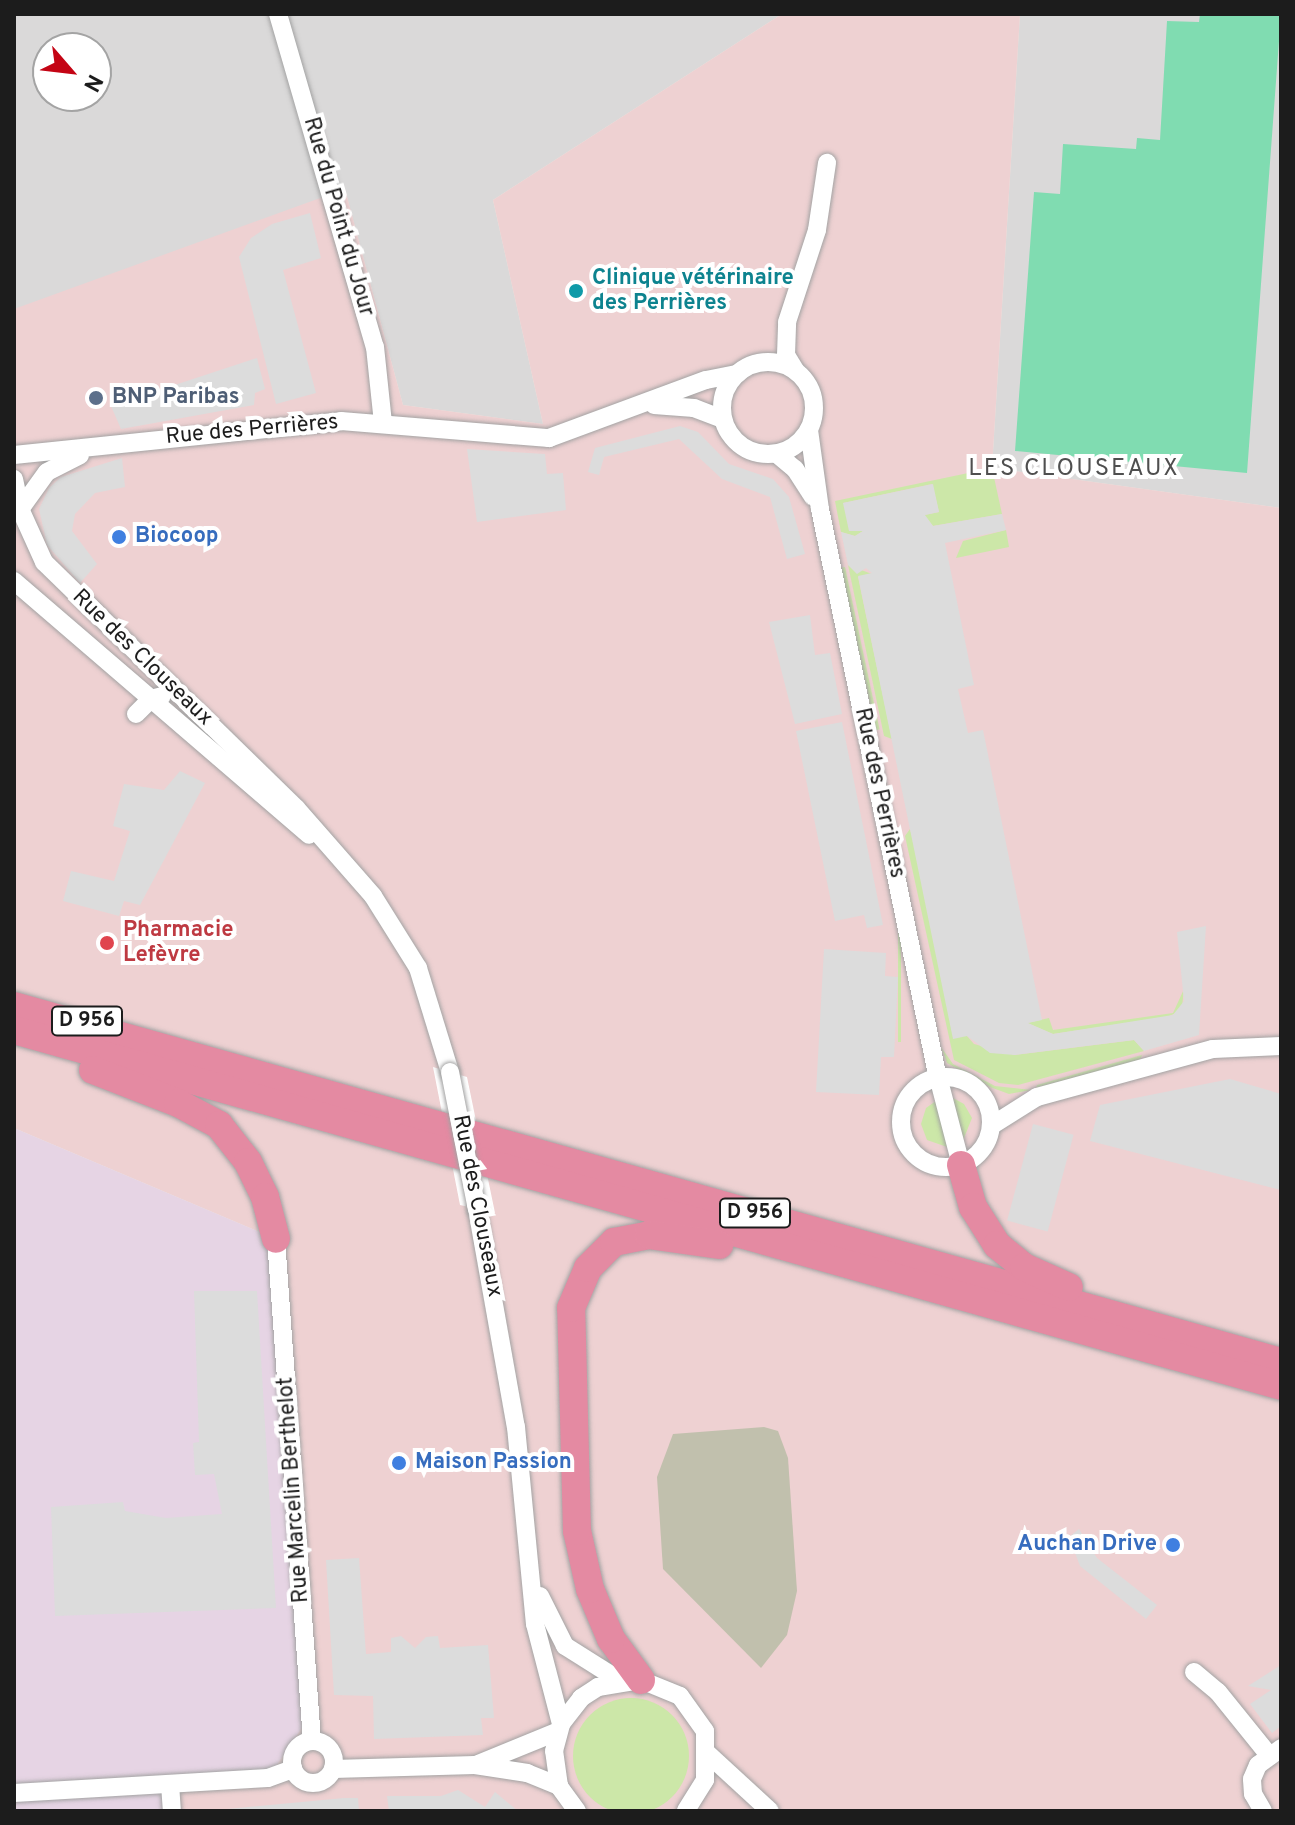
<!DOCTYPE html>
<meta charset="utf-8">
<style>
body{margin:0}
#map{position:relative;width:1295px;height:1825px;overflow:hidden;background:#ede8e2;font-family:Overpass,sans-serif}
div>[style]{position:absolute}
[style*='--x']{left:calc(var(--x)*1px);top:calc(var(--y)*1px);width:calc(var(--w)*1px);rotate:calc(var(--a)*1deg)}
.residential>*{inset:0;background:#dad9d9}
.commercial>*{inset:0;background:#eed1d2}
.industrial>*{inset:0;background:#e6d4e4}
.construction>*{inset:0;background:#c1c0ad}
.grass>*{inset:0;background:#cce7a8;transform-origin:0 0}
.round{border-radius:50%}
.pitch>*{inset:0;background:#80dcb1}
.parking>*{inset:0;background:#dcdcdc;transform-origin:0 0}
.pier>*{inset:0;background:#fff}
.roads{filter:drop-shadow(0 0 2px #a3a3a3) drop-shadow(0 0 2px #a3a3a3)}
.minor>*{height:18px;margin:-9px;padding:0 9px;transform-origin:9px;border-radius:9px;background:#fff}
.minor>.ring{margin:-9px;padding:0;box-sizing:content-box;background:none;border:18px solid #fff;border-radius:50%}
.highway>*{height:28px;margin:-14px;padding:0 14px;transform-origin:14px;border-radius:14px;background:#e48aa2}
.bridges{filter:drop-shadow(0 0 2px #a3a3a3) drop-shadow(0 0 2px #a3a3a3)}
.minor-bridge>*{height:18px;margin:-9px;padding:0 9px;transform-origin:9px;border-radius:9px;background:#fff}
.dots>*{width:22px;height:22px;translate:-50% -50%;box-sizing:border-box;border:4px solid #fff;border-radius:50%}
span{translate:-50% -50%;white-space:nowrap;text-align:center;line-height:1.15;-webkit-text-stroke:8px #fff;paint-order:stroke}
.shield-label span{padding:2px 6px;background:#fff;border:2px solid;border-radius:6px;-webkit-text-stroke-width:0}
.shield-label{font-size:20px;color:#1c1c1c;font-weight:700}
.street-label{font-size:22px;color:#1c1c1c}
.culture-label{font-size:22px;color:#0d838f;font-weight:700}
.left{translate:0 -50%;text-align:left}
.service-label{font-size:22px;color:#4e5e75;font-weight:700}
.shop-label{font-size:22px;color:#366cbe;font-weight:700}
.right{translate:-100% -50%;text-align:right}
.health-label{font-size:22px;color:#be3a42;font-weight:700}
.neighbourhood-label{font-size:24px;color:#4f4f4f;letter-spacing:2px}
.frame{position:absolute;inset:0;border:16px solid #1c1c1c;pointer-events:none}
.north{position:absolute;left:32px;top:32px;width:80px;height:80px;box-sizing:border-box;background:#fff;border:2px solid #a4a4a4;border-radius:50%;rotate:118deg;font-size:22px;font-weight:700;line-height:32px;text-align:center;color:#1c1c1c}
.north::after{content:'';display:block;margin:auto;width:28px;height:36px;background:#c40414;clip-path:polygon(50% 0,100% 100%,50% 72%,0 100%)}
</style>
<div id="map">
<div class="residential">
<div style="clip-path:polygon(evenodd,14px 14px,782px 14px,493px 200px,543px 424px,403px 405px,345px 190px,14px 310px,14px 14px,48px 48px,96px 48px,96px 96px,48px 96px,48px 48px)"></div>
<div style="clip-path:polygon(1020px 14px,1281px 14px,1281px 508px,992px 468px)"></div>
</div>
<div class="commercial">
<div style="clip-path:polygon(782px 14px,1020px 14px,992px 468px,1281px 508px,1281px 1811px,172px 1811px,276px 1239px,14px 1128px,14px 309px,345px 189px,403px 405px,543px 424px,493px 200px)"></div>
</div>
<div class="industrial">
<div style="clip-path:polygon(14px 1128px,276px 1239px,311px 1714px,268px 1778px,171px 1784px,172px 1811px,14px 1811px)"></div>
</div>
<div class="construction">
<div style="clip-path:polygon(764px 1427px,778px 1431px,788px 1458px,797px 1591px,787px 1635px,761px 1668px,663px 1569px,657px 1477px,673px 1434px)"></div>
</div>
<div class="grass">
<div style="clip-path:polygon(992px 468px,1002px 514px,933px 526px,924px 515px,939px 512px,932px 484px,843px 503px,863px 531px,855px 536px,841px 532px,835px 501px)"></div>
<div style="clip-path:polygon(1006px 530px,1009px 547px,956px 558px,963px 541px)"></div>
<div style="clip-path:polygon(848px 565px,872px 574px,858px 577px,892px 739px,884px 736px)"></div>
<div style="left:845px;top:567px;width:166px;height:4px;rotate:78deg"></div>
<div style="clip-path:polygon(910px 829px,967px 1036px,974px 1044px,1015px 1055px,1134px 1040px,1144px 1051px,1018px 1085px,999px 1083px,954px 1060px,905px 836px)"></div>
<div style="left:898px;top:836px;width:3px;height:206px"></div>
<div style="clip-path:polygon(1184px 989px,1182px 1007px,1178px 1012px,1167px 1017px,1053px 1034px,1027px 1023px,1049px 1018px,1053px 1030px,1173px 1013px)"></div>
<div style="clip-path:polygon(941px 1047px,953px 1064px,995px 1086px,1031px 1090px,1009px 1094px,990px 1087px,947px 1063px)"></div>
<div style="clip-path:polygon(1142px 1055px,1140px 1060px,1036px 1088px,1037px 1085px)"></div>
<div style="clip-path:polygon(940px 1098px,950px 1148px,927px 1140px,921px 1124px,926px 1108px)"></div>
<div style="clip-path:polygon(953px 1098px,964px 1104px,972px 1118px,962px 1143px)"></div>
<div class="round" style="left:573px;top:1698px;width:116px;height:116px"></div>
</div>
<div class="pitch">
<div style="clip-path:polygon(1200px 14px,1281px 14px,1247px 473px,1015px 451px,1034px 192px,1060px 194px,1063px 144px,1136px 149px,1137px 138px,1160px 140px,1167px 21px,1199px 22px)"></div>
</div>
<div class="parking">
<div style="clip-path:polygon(310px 213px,321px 258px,283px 270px,316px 393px,276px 404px,239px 257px,251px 238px,272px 224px)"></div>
<div style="clip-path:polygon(257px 358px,265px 389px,255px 393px,254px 405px,121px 429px,111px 406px)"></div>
<div style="clip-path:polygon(680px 426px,698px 432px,729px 464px,773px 479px,789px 497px,805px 554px,787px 559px,770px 497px,722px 479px,679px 439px,604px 457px,599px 475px,588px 472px,595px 448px)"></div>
<div style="clip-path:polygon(467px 449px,545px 454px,547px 474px,563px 473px,566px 510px,477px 522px)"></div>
<div style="clip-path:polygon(122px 458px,125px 487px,95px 493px,75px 514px,72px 531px,97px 564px,80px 583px,47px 545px,39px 509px,49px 488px,61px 477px)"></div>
<div style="clip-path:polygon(933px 484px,939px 512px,925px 515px,933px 526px,1002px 514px,1006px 530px,945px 543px,974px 685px,958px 689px,968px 733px,983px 730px,1042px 1020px,1028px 1023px,1053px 1034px,1173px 1015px,1184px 1001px,1177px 932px,1206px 926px,1199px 1035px,1144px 1051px,1134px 1040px,1015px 1055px,990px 1053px,967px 1036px,953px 1039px,858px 576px,872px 573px,866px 568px,857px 574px,848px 565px,841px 532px,855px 536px,863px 531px,849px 531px,843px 503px)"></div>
<div style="clip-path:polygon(810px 615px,815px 655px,830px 653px,842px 714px,795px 724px,769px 622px)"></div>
<div style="clip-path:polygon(842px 722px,883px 925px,867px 928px,864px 915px,835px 921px,796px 731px)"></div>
<div style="clip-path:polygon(180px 771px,205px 783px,140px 905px,124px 901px,119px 916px,63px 901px,71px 871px,114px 881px,130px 831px,113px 826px,124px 784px,164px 790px)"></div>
<div style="clip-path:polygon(824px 949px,886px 953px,885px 976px,898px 977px,894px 1057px,881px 1057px,879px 1095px,816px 1092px)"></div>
<div style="clip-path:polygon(1230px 1079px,1281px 1094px,1281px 1190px,1090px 1141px,1100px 1105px)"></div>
<div style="left:1033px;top:1124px;width:42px;height:100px;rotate:15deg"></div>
<div style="clip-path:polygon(194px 1291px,257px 1291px,276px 1608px,55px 1616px,51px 1507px,123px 1502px,125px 1511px,166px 1518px,222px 1514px,214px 1474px,195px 1475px,193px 1443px,199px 1442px)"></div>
<div style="clip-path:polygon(1079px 1529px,1097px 1558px,1157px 1605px,1146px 1619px,1080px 1566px,1069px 1537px)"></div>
<div style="clip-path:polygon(359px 1558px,366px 1654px,391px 1652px,391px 1638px,401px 1636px,415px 1648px,426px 1637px,438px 1636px,440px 1648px,488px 1645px,494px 1718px,481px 1718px,483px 1735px,374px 1739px,373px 1696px,334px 1695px,326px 1560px)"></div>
<div style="clip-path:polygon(1281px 1665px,1281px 1726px,1272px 1733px,1250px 1704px,1271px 1690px,1248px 1686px)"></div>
<div style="clip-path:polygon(458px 1790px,485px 1807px,495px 1792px,518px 1811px,389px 1811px,387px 1796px,441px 1796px)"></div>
<div style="clip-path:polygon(344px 1798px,358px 1798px,359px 1811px,206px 1811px)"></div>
</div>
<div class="pier">
<div style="clip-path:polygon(433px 1067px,467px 1077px,495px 1213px,460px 1205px)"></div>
</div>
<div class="roads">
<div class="minor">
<div style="--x:278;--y:14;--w:347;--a:73.8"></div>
<div style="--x:375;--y:347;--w:76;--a:84"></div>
<div class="ring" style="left:722px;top:362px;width:74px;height:74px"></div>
<div style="--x:795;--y:370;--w:17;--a:-121"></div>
<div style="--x:786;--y:355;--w:33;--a:-88"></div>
<div style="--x:787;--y:322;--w:97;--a:-71.9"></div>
<div style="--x:817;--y:230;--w:68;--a:-81.5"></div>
<div style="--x:654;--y:405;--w:40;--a:4.3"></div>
<div style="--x:694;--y:408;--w:31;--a:21"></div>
<div style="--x:809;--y:430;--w:80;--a:82.1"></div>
<div style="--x:820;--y:509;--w:572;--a:78.3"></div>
<div style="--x:936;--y:1069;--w:99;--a:75.4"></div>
<div style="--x:777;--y:454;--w:23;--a:40"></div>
<div style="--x:795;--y:469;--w:33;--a:57"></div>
<div style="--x:14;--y:455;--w:329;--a:-5.9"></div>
<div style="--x:341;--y:421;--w:209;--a:4.7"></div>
<div style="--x:549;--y:438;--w:167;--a:-20.3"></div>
<div style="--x:706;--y:380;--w:32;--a:-11"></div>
<div style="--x:14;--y:479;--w:33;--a:78"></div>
<div style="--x:21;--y:508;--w:44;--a:-54.2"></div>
<div style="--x:47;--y:472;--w:37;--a:-27"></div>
<div style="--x:21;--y:511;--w:56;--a:65.7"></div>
<div style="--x:44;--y:562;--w:352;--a:44.3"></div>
<div style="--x:296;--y:808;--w:117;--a:48.8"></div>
<div style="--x:373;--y:896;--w:85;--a:58"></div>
<div style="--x:418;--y:968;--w:109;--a:72.9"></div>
<div style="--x:14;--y:581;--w:389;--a:40.7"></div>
<div style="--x:136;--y:714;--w:21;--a:-45"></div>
<div style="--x:151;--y:699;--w:11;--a:-15"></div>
<div class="ring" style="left:901px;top:1077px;width:72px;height:72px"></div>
<div style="--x:991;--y:1126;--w:54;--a:-32.2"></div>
<div style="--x:1037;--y:1097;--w:182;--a:-15.3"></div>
<div style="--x:1213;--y:1049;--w:68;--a:-2.5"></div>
<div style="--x:477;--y:1209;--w:221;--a:79.9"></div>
<div style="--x:516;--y:1427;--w:198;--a:84.5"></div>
<div style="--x:535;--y:1624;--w:103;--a:75.4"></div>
<div style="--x:276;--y:1239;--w:503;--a:85.9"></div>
<div style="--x:540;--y:1596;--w:56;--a:63.4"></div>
<div style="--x:565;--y:1646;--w:64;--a:32.2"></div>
<div style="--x:1194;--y:1672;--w:31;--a:40"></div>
<div style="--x:1218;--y:1692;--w:80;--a:51.1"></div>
<div class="ring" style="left:292px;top:1741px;width:24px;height:24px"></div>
<div style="--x:708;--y:1754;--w:84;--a:42.6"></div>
<div style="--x:478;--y:1764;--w:87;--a:-22.2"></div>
<div style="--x:333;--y:1769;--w:142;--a:-1.6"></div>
<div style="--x:475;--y:1765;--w:53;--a:8.7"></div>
<div style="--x:527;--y:1773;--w:35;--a:22"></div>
<div style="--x:170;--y:1784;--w:27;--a:86"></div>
<div style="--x:14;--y:1793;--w:254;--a:-3.4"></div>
<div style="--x:268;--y:1778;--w:27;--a:-20"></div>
<div style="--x:577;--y:1811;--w:31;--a:-126"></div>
<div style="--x:559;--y:1786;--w:35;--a:-98"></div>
<div style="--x:554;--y:1751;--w:28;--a:-75"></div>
<div style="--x:561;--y:1724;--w:33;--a:-52"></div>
<div style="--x:581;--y:1698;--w:20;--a:-33"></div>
<div style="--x:598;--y:1687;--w:44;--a:-9.2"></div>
<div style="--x:641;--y:1680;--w:42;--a:22.3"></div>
<div style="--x:680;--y:1696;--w:43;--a:54.5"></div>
<div style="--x:705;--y:1731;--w:49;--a:90"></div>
<div style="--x:705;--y:1780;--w:36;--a:122"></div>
<div style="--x:1263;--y:1811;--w:20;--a:-120"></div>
<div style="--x:1253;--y:1794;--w:15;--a:-94"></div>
<div style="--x:1252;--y:1779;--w:15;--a:-67"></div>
<div style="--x:1258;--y:1765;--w:29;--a:-36"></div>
</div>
<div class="highway">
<div style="--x:14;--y:1006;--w:1316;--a:15.69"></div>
<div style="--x:14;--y:1030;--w:1316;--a:15.69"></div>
<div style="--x:93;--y:1070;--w:91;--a:21.2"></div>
<div style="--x:178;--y:1103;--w:47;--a:28.2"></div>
<div style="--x:219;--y:1125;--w:47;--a:51.9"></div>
<div style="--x:248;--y:1162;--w:39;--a:64"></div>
<div style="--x:265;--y:1197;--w:43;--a:75.3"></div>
<div style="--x:961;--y:1165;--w:44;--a:74.1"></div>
<div style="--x:973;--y:1207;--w:45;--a:57.7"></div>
<div style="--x:997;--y:1245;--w:35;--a:39"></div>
<div style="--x:1024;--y:1267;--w:49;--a:24"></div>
<div style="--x:641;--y:1680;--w:51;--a:-126.2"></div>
<div style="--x:611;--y:1639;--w:54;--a:-112.8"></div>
<div style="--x:590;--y:1589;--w:59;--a:-102.6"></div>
<div style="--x:577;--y:1531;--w:223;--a:-91.5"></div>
<div style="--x:571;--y:1308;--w:43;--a:-67"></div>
<div style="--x:588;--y:1268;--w:37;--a:-45"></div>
<div style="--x:614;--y:1242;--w:36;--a:-11"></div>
<div style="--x:649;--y:1235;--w:71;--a:8.1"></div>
</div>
</div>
<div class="bridges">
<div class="minor-bridge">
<div style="--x:450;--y:1072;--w:140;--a:78.9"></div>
</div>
</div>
<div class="dots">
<div style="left:576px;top:291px;background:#0f9aa8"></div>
<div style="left:96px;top:398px;background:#5c6f8a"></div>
<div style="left:119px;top:537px;background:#3f7fe0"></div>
<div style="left:107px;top:943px;background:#e0444e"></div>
<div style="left:399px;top:1463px;background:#3f7fe0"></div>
<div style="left:1173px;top:1545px;background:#3f7fe0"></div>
</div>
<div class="shield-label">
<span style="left:87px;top:1021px">D 956</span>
<span style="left:755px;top:1213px">D 956</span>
</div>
<div class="street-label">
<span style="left:338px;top:217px;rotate:74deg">Rue du Point du Jour</span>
<span style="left:252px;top:430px;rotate:-5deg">Rue des Perrières</span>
<span style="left:142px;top:658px;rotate:44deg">Rue des Clouseaux</span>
<span style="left:879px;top:793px;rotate:78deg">Rue des Perrières</span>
<span style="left:477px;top:1206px;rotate:79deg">Rue des Clouseaux</span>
<span style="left:294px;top:1490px;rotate:-94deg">Rue Marcelin Berthelot</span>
</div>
<div class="culture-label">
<span class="left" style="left:592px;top:291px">Clinique vétérinaire<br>des Perrières</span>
</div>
<div class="service-label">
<span class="left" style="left:112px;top:398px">BNP Paribas</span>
</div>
<div class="shop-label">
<span class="left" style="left:135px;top:537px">Biocoop</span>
<span class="left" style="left:415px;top:1463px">Maison Passion</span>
<span class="right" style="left:1157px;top:1545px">Auchan Drive</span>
</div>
<div class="health-label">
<span class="left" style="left:123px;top:943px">Pharmacie<br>Lefèvre</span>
</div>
<div class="neighbourhood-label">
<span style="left:1074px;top:470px">LES CLOUSEAUX</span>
</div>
<div class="frame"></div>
<div class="north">N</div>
</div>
